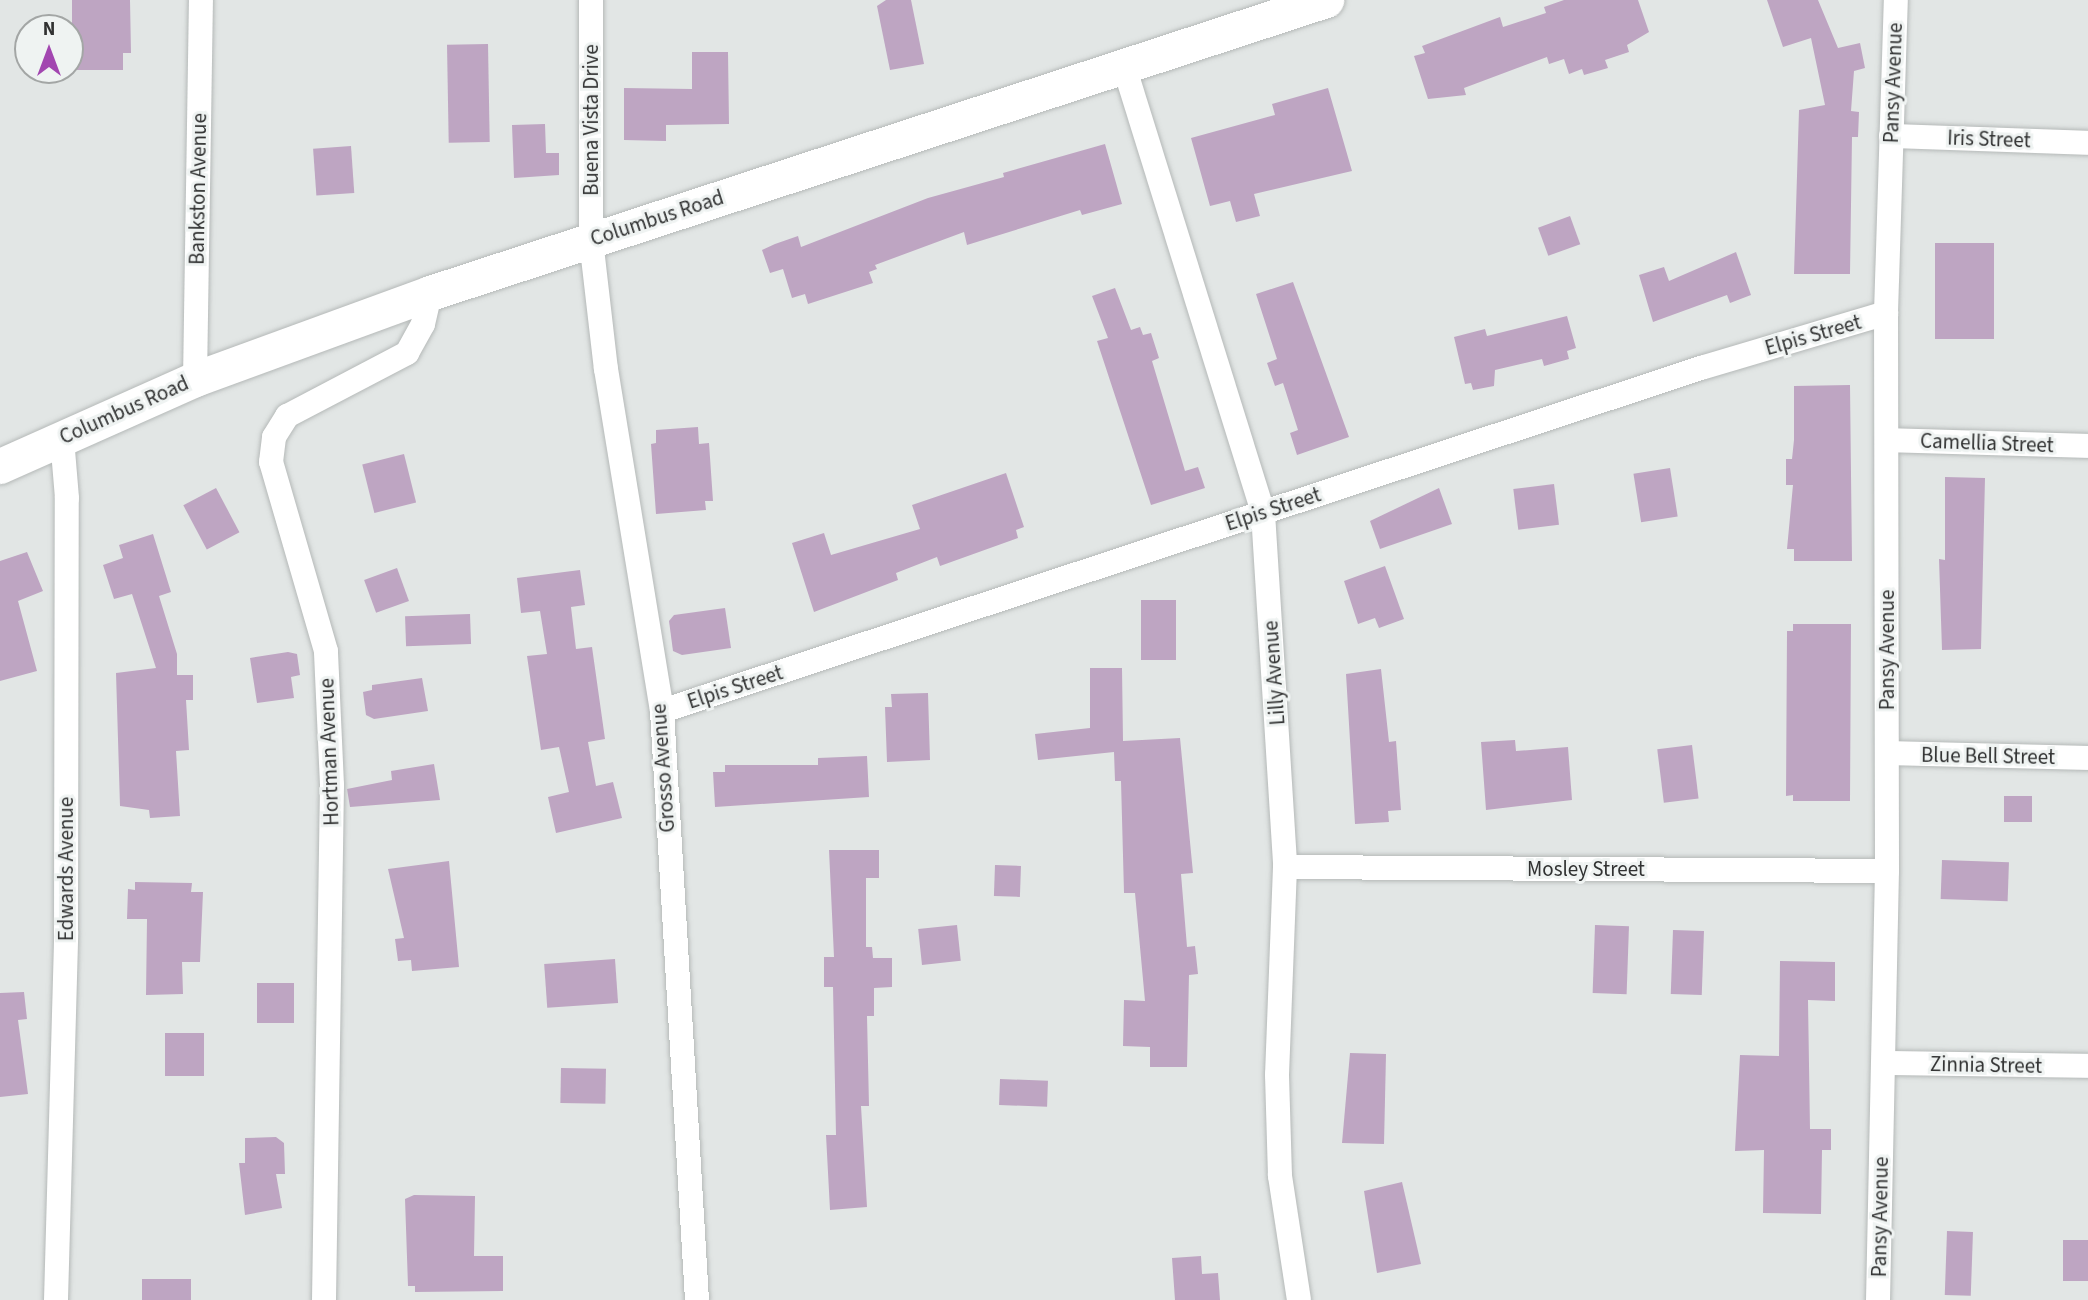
<!DOCTYPE html>
<style>
body{margin:0}
#map{position:relative;width:2088px;height:1300px;overflow:hidden;background:#e2e6e5;font-family:"Source Sans 3",sans-serif}
div>[style]{position:absolute}
[style*='--x']{left:calc(var(--x)*1px);top:calc(var(--y)*1px);width:calc(var(--w)*1px);rotate:calc(var(--a)*1deg)}
.building>*{inset:0;background:#bea5c2;transform-origin:0 0}
.roads{filter:drop-shadow(0 0 2px #b5b9b8) drop-shadow(0 0 2px #b5b9b8)}
.street>*{height:24px;margin:-12px;padding:0 12px;transform-origin:12px;border-radius:12px;background:#fff}
.secondary>*{height:35px;margin:-17.5px;padding:0 17.5px;transform-origin:17.5px;border-radius:17.5px;background:#fff}
span{translate:-50% -50%;white-space:nowrap;text-align:center;line-height:1.15;-webkit-text-stroke:6px #eff3f2;paint-order:stroke}
.street-label{font-size:21px;color:#313232}
.north{position:absolute;left:14px;top:14px;width:70px;height:70px;box-sizing:border-box;background:#eff3f2;border:2px solid #a3a6a5;border-radius:50%;rotate:0deg;font-size:19px;font-weight:700;line-height:28px;text-align:center;color:#313232}
.north::after{content:'';display:block;margin:auto;width:24px;height:32px;background:#a246b0;clip-path:polygon(50% 0,100% 100%,50% 72%,0 100%)}
</style>
<div id="map">
<div class="building">
<div style="clip-path:polygon(72px 0,130px 0,131px 53px,123px 53px,123px 70px,72px 70px)"></div>
<div style="clip-path:polygon(886px 0,911px 0,924px 64px,890px 70px,877px 6px)"></div>
<div style="clip-path:polygon(1564px 0,1638px 0,1649px 32px,1627px 45px,1629px 52px,1605px 60px,1608px 68px,1584px 75px,1582px 69px,1569px 74px,1564px 59px,1549px 64px,1547px 57px,1464px 88px,1466px 95px,1428px 99px,1414px 56px,1425px 53px,1422px 46px,1500px 17px,1503px 27px,1546px 13px,1544px 7px)"></div>
<div style="clip-path:polygon(1767px 0,1818px 0,1838px 48px,1860px 43px,1865px 68px,1854px 71px,1851px 111px,1859px 112px,1858px 137px,1852px 137px,1850px 274px,1794px 274px,1799px 110px,1825px 105px,1811px 38px,1783px 47px)"></div>
<div style="left:488px;top:44px;width:98px;height:41px;rotate:89deg"></div>
<div style="clip-path:polygon(692px 52px,728px 52px,729px 124px,666px 125px,666px 141px,624px 140px,624px 88px,692px 89px)"></div>
<div style="clip-path:polygon(1328px 88px,1352px 171px,1254px 194px,1260px 216px,1236px 222px,1230px 201px,1210px 206px,1191px 138px,1275px 115px,1272px 104px)"></div>
<div style="clip-path:polygon(545px 124px,546px 153px,559px 153px,559px 175px,514px 178px,512px 125px)"></div>
<div style="clip-path:polygon(1105px 144px,1122px 204px,1082px 215px,1080px 210px,967px 245px,964px 232px,875px 265px,877px 269px,869px 272px,873px 283px,808px 304px,805px 294px,792px 298px,783px 269px,770px 273px,762px 250px,775px 244px,798px 236px,801px 247px,928px 198px,1004px 177px,1003px 173px)"></div>
<div style="left:351px;top:146px;width:47px;height:38px;rotate:86deg"></div>
<div style="left:1570px;top:216px;width:30px;height:34px;rotate:70deg"></div>
<div style="left:1935px;top:243px;width:59px;height:96px"></div>
<div style="clip-path:polygon(1736px 252px,1751px 295px,1730px 303px,1727px 295px,1653px 322px,1639px 275px,1664px 267px,1669px 281px)"></div>
<div style="clip-path:polygon(1293px 282px,1349px 437px,1297px 455px,1290px 433px,1298px 430px,1283px 383px,1275px 386px,1267px 363px,1277px 359px,1256px 294px)"></div>
<div style="clip-path:polygon(1115px 288px,1131px 330px,1140px 327px,1143px 335px,1151px 333px,1159px 358px,1152px 361px,1185px 471px,1198px 467px,1205px 488px,1151px 505px,1097px 341px,1108px 338px,1092px 296px)"></div>
<div style="clip-path:polygon(1567px 316px,1576px 348px,1567px 351px,1569px 359px,1544px 366px,1542px 359px,1495px 370px,1494px 386px,1473px 390px,1471px 383px,1465px 384px,1454px 337px,1485px 329px,1487px 336px)"></div>
<div style="clip-path:polygon(1850px 385px,1852px 561px,1794px 561px,1794px 549px,1787px 549px,1793px 485px,1786px 485px,1786px 459px,1792px 459px,1794px 440px,1794px 386px)"></div>
<div style="clip-path:polygon(698px 427px,699px 444px,709px 443px,713px 501px,705px 501px,706px 510px,656px 514px,651px 444px,656px 443px,656px 430px)"></div>
<div style="left:404px;top:454px;width:50px;height:43px;rotate:76deg"></div>
<div style="left:1670px;top:468px;width:49px;height:37px;rotate:81deg"></div>
<div style="clip-path:polygon(1006px 473px,1024px 527px,1016px 530px,1018px 538px,940px 566px,937px 557px,896px 573px,898px 580px,814px 612px,792px 543px,824px 533px,831px 555px,920px 529px,912px 505px)"></div>
<div style="clip-path:polygon(1945px 477px,1985px 478px,1981px 649px,1942px 650px,1939px 559px,1945px 560px)"></div>
<div style="left:1554px;top:484px;width:41px;height:41px;rotate:83deg"></div>
<div style="left:216px;top:488px;width:50px;height:37px;rotate:62deg"></div>
<div style="clip-path:polygon(1439px 488px,1452px 524px,1380px 549px,1370px 521px)"></div>
<div style="clip-path:polygon(153px 534px,171px 592px,159px 596px,177px 654px,177px 675px,193px 675px,193px 700px,186px 700px,189px 750px,176px 751px,180px 816px,150px 818px,149px 810px,120px 806px,116px 673px,156px 668px,132px 594px,114px 599px,103px 565px,123px 558px,119px 545px)"></div>
<div style="clip-path:polygon(27px 552px,43px 591px,18px 601px,37px 671px,0 681px,0 561px)"></div>
<div style="clip-path:polygon(1385px 566px,1404px 619px,1379px 628px,1375px 618px,1358px 624px,1344px 581px)"></div>
<div style="left:397px;top:568px;width:35px;height:35px;rotate:70deg"></div>
<div style="clip-path:polygon(580px 570px,585px 605px,571px 607px,576px 649px,592px 647px,605px 739px,588px 742px,596px 786px,613px 782px,622px 818px,556px 833px,548px 797px,569px 792px,559px 747px,541px 750px,527px 656px,547px 654px,540px 611px,521px 613px,517px 578px)"></div>
<div style="left:1141px;top:600px;width:35px;height:60px"></div>
<div style="clip-path:polygon(725px 608px,731px 648px,682px 655px,673px 651px,669px 621px,674px 615px)"></div>
<div style="left:470px;top:614px;width:30px;height:65px;rotate:88deg"></div>
<div style="clip-path:polygon(1793px 624px,1851px 624px,1850px 801px,1793px 801px,1793px 795px,1786px 796px,1787px 631px,1793px 631px)"></div>
<div style="clip-path:polygon(288px 652px,297px 654px,300px 675px,291px 677px,294px 698px,257px 703px,250px 658px)"></div>
<div style="clip-path:polygon(1090px 668px,1122px 668px,1123px 741px,1180px 738px,1193px 873px,1181px 874px,1187px 947px,1195px 946px,1198px 974px,1189px 975px,1187px 1067px,1150px 1067px,1150px 1047px,1123px 1046px,1124px 1000px,1145px 1001px,1135px 893px,1124px 893px,1121px 781px,1115px 781px,1114px 752px,1038px 760px,1035px 734px,1090px 728px)"></div>
<div style="clip-path:polygon(1381px 669px,1389px 742px,1396px 741px,1401px 810px,1388px 811px,1389px 822px,1355px 824px,1346px 674px)"></div>
<div style="clip-path:polygon(422px 678px,428px 711px,374px 719px,366px 715px,363px 692px,372px 690px,372px 685px)"></div>
<div style="clip-path:polygon(928px 693px,930px 760px,887px 762px,885px 707px,892px 707px,891px 694px)"></div>
<div style="clip-path:polygon(1515px 740px,1516px 751px,1568px 747px,1572px 800px,1486px 810px,1481px 742px)"></div>
<div style="left:1692px;top:745px;width:54px;height:35px;rotate:83deg"></div>
<div style="clip-path:polygon(867px 756px,869px 797px,715px 807px,713px 772px,725px 772px,725px 765px,818px 765px,818px 758px)"></div>
<div style="clip-path:polygon(434px 764px,440px 800px,350px 807px,347px 789px,392px 780px,391px 771px)"></div>
<div style="left:2004px;top:796px;width:28px;height:26px"></div>
<div style="clip-path:polygon(829px 850px,879px 850px,879px 878px,866px 878px,866px 947px,872px 947px,873px 958px,892px 958px,892px 987px,874px 988px,874px 1016px,867px 1016px,869px 1106px,861px 1106px,867px 1207px,830px 1210px,826px 1135px,836px 1135px,833px 987px,824px 987px,824px 957px,834px 957px)"></div>
<div style="left:1942px;top:860px;width:67px;height:39px;rotate:2deg"></div>
<div style="clip-path:polygon(449px 861px,459px 967px,412px 971px,411px 960px,398px 961px,395px 939px,404px 938px,388px 869px)"></div>
<div style="left:995px;top:865px;width:26px;height:31px;rotate:2deg"></div>
<div style="clip-path:polygon(135px 882px,192px 883px,191px 892px,203px 892px,200px 962px,182px 962px,183px 994px,146px 995px,147px 919px,127px 919px,128px 889px,135px 890px)"></div>
<div style="left:957px;top:925px;width:36px;height:39px;rotate:84deg"></div>
<div style="left:1595px;top:925px;width:34px;height:68px;rotate:2deg"></div>
<div style="left:1673px;top:930px;width:31px;height:64px;rotate:2deg"></div>
<div style="left:615px;top:959px;width:44px;height:71px;rotate:86deg"></div>
<div style="clip-path:polygon(1780px 961px,1835px 962px,1835px 1001px,1808px 1000px,1810px 1129px,1831px 1129px,1831px 1150px,1822px 1150px,1821px 1214px,1763px 1213px,1764px 1150px,1735px 1151px,1740px 1055px,1779px 1056px)"></div>
<div style="left:257px;top:983px;width:37px;height:40px"></div>
<div style="clip-path:polygon(24px 992px,27px 1019px,18px 1020px,28px 1094px,0 1097px,0 993px)"></div>
<div style="left:165px;top:1033px;width:39px;height:43px"></div>
<div style="clip-path:polygon(1350px 1053px,1386px 1054px,1384px 1144px,1342px 1143px)"></div>
<div style="left:561px;top:1068px;width:45px;height:35px;rotate:1deg"></div>
<div style="left:1000px;top:1079px;width:48px;height:26px;rotate:2deg"></div>
<div style="clip-path:polygon(276px 1137px,284px 1143px,285px 1174px,276px 1174px,282px 1208px,245px 1215px,239px 1163px,245px 1163px,245px 1138px)"></div>
<div style="clip-path:polygon(1402px 1182px,1421px 1264px,1377px 1273px,1364px 1191px)"></div>
<div style="clip-path:polygon(414px 1195px,475px 1196px,474px 1256px,503px 1256px,503px 1291px,415px 1292px,415px 1286px,408px 1286px,405px 1199px)"></div>
<div style="left:1947px;top:1231px;width:26px;height:64px;rotate:2deg"></div>
<div style="left:2063px;top:1240px;width:25px;height:41px"></div>
<div style="clip-path:polygon(1201px 1256px,1202px 1274px,1218px 1273px,1220px 1300px,1175px 1300px,1172px 1258px)"></div>
<div style="left:142px;top:1279px;width:49px;height:21px"></div>
</div>
<div class="roads">
<div class="street">
<div style="--x:591;--y:0;--w:240;--a:90"></div>
<div style="--x:591;--y:240;--w:130;--a:83.4"></div>
<div style="--x:606;--y:369;--w:347;--a:80.7"></div>
<div style="--x:662;--y:711;--w:590;--a:86.6"></div>
<div style="--x:1124;--y:66;--w:468;--a:72.7"></div>
<div style="--x:1263;--y:513;--w:355;--a:86.4"></div>
<div style="--x:1285;--y:867;--w:208;--a:92.2"></div>
<div style="--x:1277;--y:1075;--w:101;--a:88.3"></div>
<div style="--x:1280;--y:1176;--w:125;--a:81.3"></div>
<div style="--x:1891;--y:136;--w:197;--a:2"></div>
<div style="--x:195;--y:379;--w:379;--a:-89.1"></div>
<div style="--x:1887;--y:440;--w:201;--a:1.7"></div>
<div style="--x:662;--y:711;--w:1097;--a:-18.27"></div>
<div style="--x:1704;--y:367;--w:190;--a:-16.5"></div>
<div style="--x:1888;--y:753;--w:200;--a:1.4"></div>
<div style="--x:1285;--y:867;--w:602;--a:0.38"></div>
<div style="--x:1884;--y:1063;--w:204;--a:0.8"></div>
<div style="--x:56;--y:1300;--w:368;--a:-88.4"></div>
<div style="--x:66;--y:932;--w:434;--a:-89.9"></div>
<div style="--x:67;--y:498;--w:60;--a:-94.8"></div>
<div style="--x:324;--y:1300;--w:515;--a:-89.11"></div>
<div style="--x:332;--y:785;--w:134;--a:-92.6"></div>
<div style="--x:326;--y:651;--w:197;--a:-106.2"></div>
<div style="--x:271;--y:462;--w:25;--a:-83"></div>
<div style="--x:274;--y:437;--w:25;--a:-58"></div>
<div style="--x:287;--y:416;--w:136;--a:-27.7"></div>
<div style="--x:407;--y:353;--w:33;--a:-61"></div>
<div style="--x:423;--y:324;--w:32;--a:-77"></div>
<div style="--x:1878;--y:1300;--w:429;--a:-88.8"></div>
<div style="--x:1887;--y:871;--w:558;--a:-90.1"></div>
<div style="--x:1886;--y:313;--w:313;--a:-88.2"></div>
</div>
<div class="secondary">
<div style="--x:0;--y:466;--w:214;--a:-24"></div>
<div style="--x:195;--y:379;--w:250;--a:-20.1"></div>
<div style="--x:430;--y:293;--w:943;--a:-18.11"></div>
</div>
</div>
<div class="street-label">
<span style="left:1893px;top:83px;rotate:-88deg">Pansy Avenue</span>
<span style="left:591px;top:120px;rotate:-90deg">Buena Vista Drive</span>
<span style="left:1989px;top:139px;rotate:2deg">Iris Street</span>
<span style="left:198px;top:189px;rotate:-89deg">Bankston Avenue</span>
<span style="left:657px;top:218px;rotate:-18deg">Columbus Road</span>
<span style="left:1813px;top:335px;rotate:-16deg">Elpis Street</span>
<span style="left:124px;top:410px;rotate:-24deg">Columbus Road</span>
<span style="left:1987px;top:443px;rotate:2deg">Camellia Street</span>
<span style="left:1273px;top:509px;rotate:-18deg">Elpis Street</span>
<span style="left:1887px;top:650px;rotate:-90deg">Pansy Avenue</span>
<span style="left:1274px;top:673px;rotate:-94deg">Lilly Avenue</span>
<span style="left:735px;top:687px;rotate:-18deg">Elpis Street</span>
<span style="left:329px;top:752px;rotate:-92deg">Hortman Avenue</span>
<span style="left:1988px;top:756px;rotate:1deg">Blue Bell Street</span>
<span style="left:663px;top:768px;rotate:-94deg">Grosso Avenue</span>
<span style="left:66px;top:869px;rotate:-90deg">Edwards Avenue</span>
<span style="left:1586px;top:869px">Mosley Street</span>
<span style="left:1986px;top:1065px;rotate:1deg">Zinnia Street</span>
<span style="left:1880px;top:1217px;rotate:-89deg">Pansy Avenue</span>
</div>
<div class="north">N</div>
</div>
